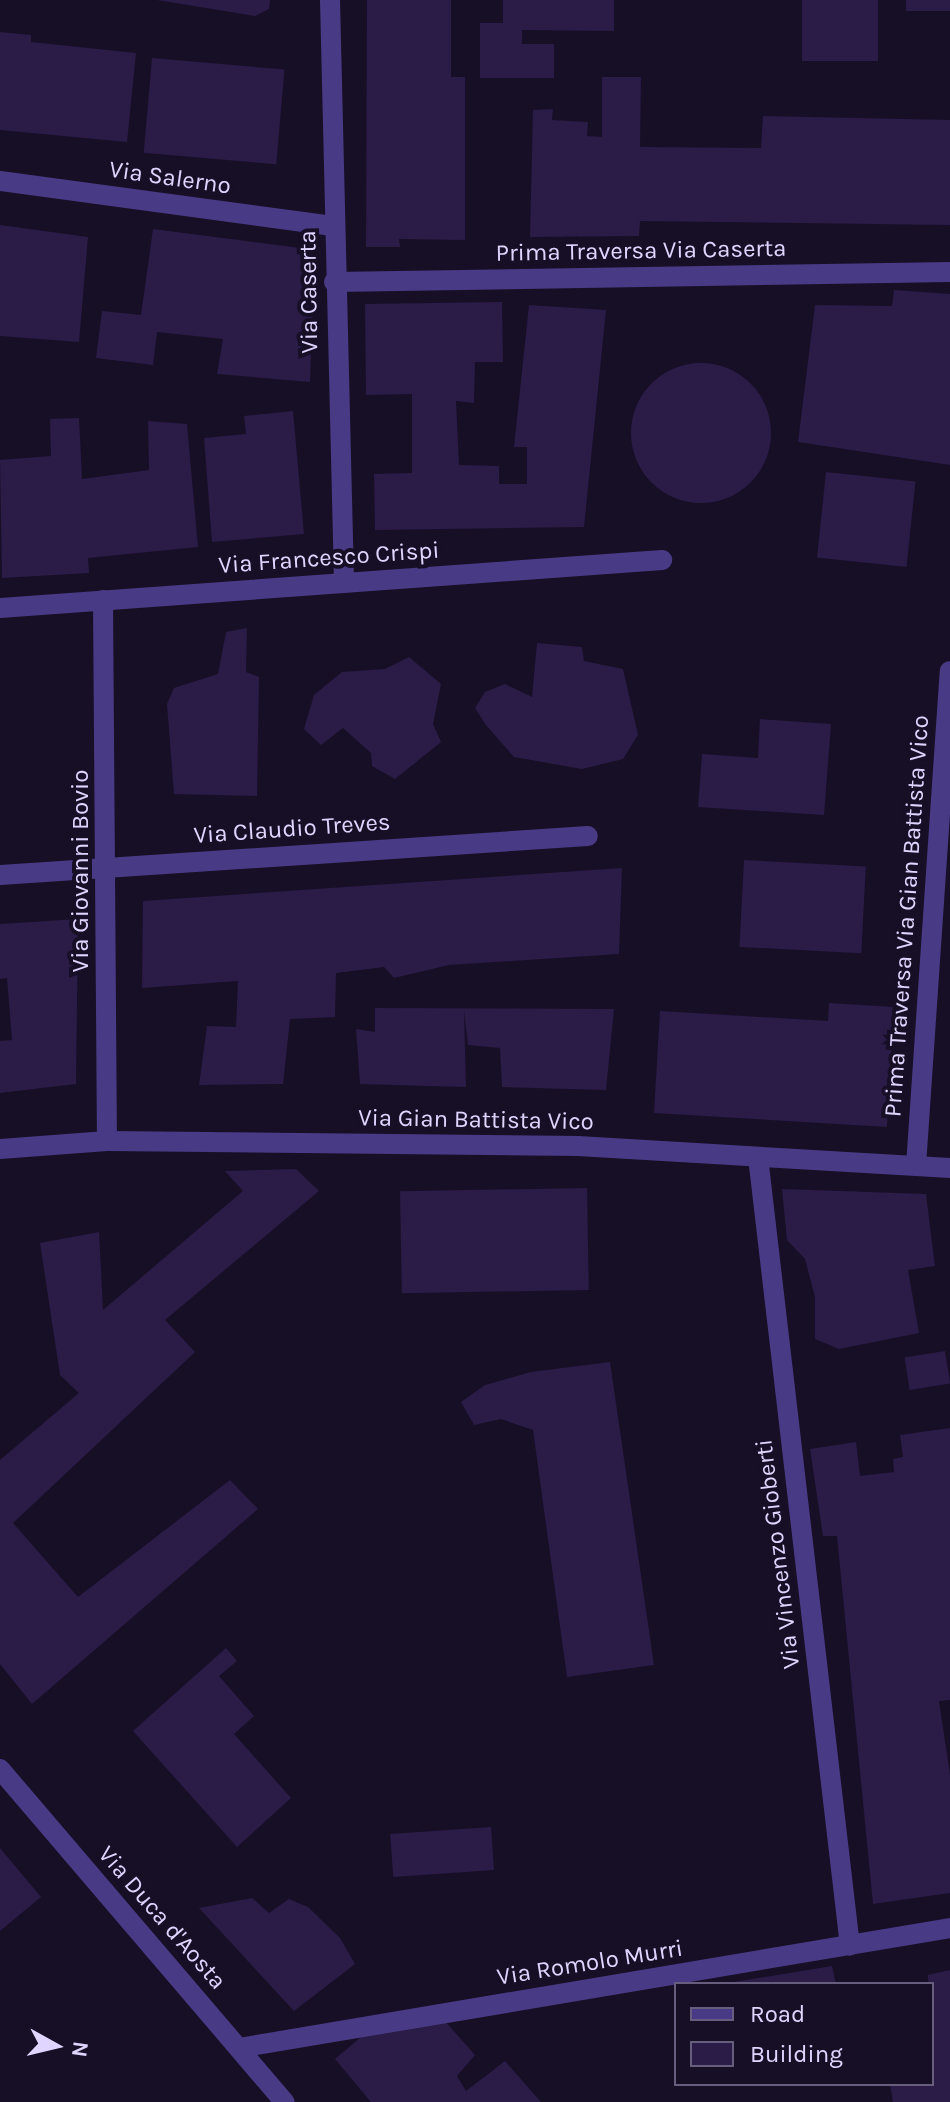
<!DOCTYPE html>
<style>
body{margin:0}
#map{position:relative;width:950px;height:2102px;overflow:hidden;background:#170f26;font-family:Karla,sans-serif}
div>[style]{position:absolute}
[style*='--x']{left:calc(var(--x)*1px);top:calc(var(--y)*1px);width:calc(var(--w)*1px);rotate:calc(var(--a)*1deg)}
.building>*{inset:0;background:#2b1b47;transform-origin:0 0}
.round{border-radius:50%}
.minor>*{height:20px;margin:-10px;padding:0 10px;transform-origin:10px;border-radius:10px;background:#493a85}
span{translate:-50% -50%;white-space:nowrap;text-align:center;line-height:1.15;-webkit-text-stroke:8px #170f26;paint-order:stroke}
.street-label{font-size:24px;color:#e0d5ff}
.legend{position:absolute;left:674px;top:1982px;width:260px;height:104px;box-sizing:border-box;background:#170f26;border:2px solid #675e7d;margin:0;padding:10px 14px;list-style:none;font-size:24px;color:#e0d5ff}
.legend li{display:flex;align-items:center;gap:16px;height:40px}
.legend b{width:40px;border:2px solid #675e7d}
.north{position:absolute;left:16px;top:2006px;width:80px;height:80px;-webkit-text-stroke:6px #170f26;paint-order:stroke;rotate:98deg;font-size:22px;font-weight:700;line-height:32px;text-align:center;color:#e0d5ff}
.north::after{content:'';display:block;margin:auto;width:28px;height:36px;background:#e0d5ff;clip-path:polygon(50% 0,100% 100%,50% 72%,0 100%)}
</style>
<div id="map">
<div class="building">
<div style="clip-path:polygon(157px 0,270px 0,269px 9px,255px 16px)"></div>
<div style="clip-path:polygon(367px 0,451px 0,451px 77px,465px 77px,465px 240px,399px 239px,400px 247px,366px 247px)"></div>
<div style="clip-path:polygon(503px 0,614px 0,614px 31px,522px 30px,522px 44px,554px 44px,554px 78px,480px 78px,480px 23px,503px 23px)"></div>
<div style="left:802px;top:0;width:76px;height:61px"></div>
<div style="left:906px;top:0;width:44px;height:11px"></div>
<div style="clip-path:polygon(0 32px,31px 35px,31px 42px,136px 53px,127px 142px,0 130px)"></div>
<div style="left:152px;top:58px;width:133px;height:95px;rotate:5deg"></div>
<div style="clip-path:polygon(602px 77px,641px 77px,640px 147px,761px 148px,763px 116px,950px 120px,950px 225px,640px 221px,639px 236px,530px 237px,533px 110px,553px 109px,552px 120px,588px 122px,587px 136px,602px 137px)"></div>
<div style="clip-path:polygon(0 225px,88px 237px,79px 342px,0 336px)"></div>
<div style="clip-path:polygon(153px 229px,315px 250px,310px 382px,217px 374px,223px 339px,157px 332px,153px 365px,96px 358px,102px 311px,141px 315px)"></div>
<div style="clip-path:polygon(894px 290px,950px 294px,950px 465px,798px 442px,815px 305px,892px 306px)"></div>
<div style="clip-path:polygon(502px 302px,503px 362px,475px 362px,474px 403px,456px 401px,459px 465px,499px 466px,499px 484px,527px 484px,527px 447px,514px 447px,529px 305px,606px 310px,584px 527px,375px 530px,374px 474px,412px 473px,412px 394px,366px 395px,365px 304px)"></div>
<div class="round" style="left:631px;top:363px;width:140px;height:140px"></div>
<div style="clip-path:polygon(293px 411px,304px 534px,212px 542px,204px 438px,246px 434px,244px 416px)"></div>
<div style="clip-path:polygon(79px 418px,82px 479px,149px 470px,148px 421px,187px 424px,198px 547px,88px 558px,89px 573px,2px 578px,0 460px,51px 456px,50px 419px)"></div>
<div style="left:826px;top:472px;width:90px;height:86px;rotate:6deg"></div>
<div style="clip-path:polygon(247px 628px,246px 672px,259px 677px,257px 796px,174px 794px,167px 704px,174px 688px,218px 674px,226px 632px)"></div>
<div style="clip-path:polygon(537px 643px,582px 647px,584px 661px,623px 669px,638px 735px,623px 759px,582px 769px,514px 757px,486px 725px,475px 708px,485px 692px,505px 684px,532px 697px)"></div>
<div style="clip-path:polygon(409px 657px,441px 684px,433px 724px,441px 742px,395px 779px,372px 766px,371px 753px,343px 728px,321px 745px,304px 729px,314px 695px,342px 672px,385px 669px)"></div>
<div style="clip-path:polygon(760px 719px,831px 724px,824px 815px,698px 807px,702px 754px,758px 758px)"></div>
<div style="left:744px;top:860px;width:122px;height:87px;rotate:3deg"></div>
<div style="clip-path:polygon(622px 868px,619px 954px,449px 965px,394px 978px,384px 967px,336px 973px,335px 1017px,290px 1019px,283px 1084px,199px 1085px,207px 1026px,236px 1027px,238px 981px,142px 988px,143px 901px)"></div>
<div style="clip-path:polygon(78px 919px,76px 1084px,0 1093px,0 1041px,12px 1040px,7px 978px,0 979px,0 924px)"></div>
<div style="clip-path:polygon(829px 1003px,894px 1007px,887px 1127px,654px 1113px,660px 1011px,828px 1021px)"></div>
<div style="clip-path:polygon(375px 1008px,614px 1009px,606px 1090px,502px 1087px,500px 1048px,468px 1045px,464px 1010px,466px 1087px,360px 1084px,356px 1029px,375px 1032px)"></div>
<div style="clip-path:polygon(296px 1169px,319px 1191px,165px 1320px,195px 1352px,13px 1523px,78px 1597px,230px 1480px,258px 1509px,32px 1704px,0 1664px,0 1460px,79px 1393px,60px 1375px,40px 1243px,99px 1232px,103px 1310px,243px 1191px,225px 1171px)"></div>
<div style="left:587px;top:1188px;width:102px;height:187px;rotate:89deg"></div>
<div style="clip-path:polygon(782px 1189px,926px 1194px,935px 1266px,908px 1270px,919px 1333px,839px 1349px,815px 1339px,815px 1297px,805px 1259px,787px 1240px)"></div>
<div style="left:945px;top:1351px;width:33px;height:41px;rotate:81deg"></div>
<div style="clip-path:polygon(610px 1362px,654px 1665px,567px 1677px,533px 1430px,501px 1419px,474px 1425px,461px 1402px,485px 1385px,531px 1372px)"></div>
<div style="clip-path:polygon(950px 1428px,950px 1700px,939px 1701px,950px 1775px,950px 1893px,873px 1904px,837px 1536px,823px 1536px,810px 1449px,856px 1442px,860px 1476px,894px 1472px,893px 1459px,903px 1457px,900px 1435px)"></div>
<div style="clip-path:polygon(226px 1648px,237px 1661px,219px 1676px,254px 1716px,234px 1734px,291px 1798px,237px 1847px,133px 1731px)"></div>
<div style="left:491px;top:1827px;width:43px;height:101px;rotate:86deg"></div>
<div style="clip-path:polygon(0 1848px,41px 1897px,0 1931px)"></div>
<div style="clip-path:polygon(252px 1898px,269px 1913px,289px 1899px,308px 1907px,340px 1938px,355px 1964px,294px 2011px,199px 1908px)"></div>
<div style="clip-path:polygon(832px 1966px,836px 1984px,734px 1984px,734px 1982px)"></div>
<div style="clip-path:polygon(950px 1970px,950px 2102px,893px 2102px,890px 2084px,932px 2084px,928px 1975px)"></div>
<div style="clip-path:polygon(444px 2020px,475px 2055px,457px 2076px,466px 2091px,505px 2061px,541px 2102px,371px 2102px,335px 2059px,367px 2032px)"></div>
</div>
<div class="minor">
<div style="--x:330;--y:0;--w:583;--a:88.62"></div>
<div style="--x:0;--y:181;--w:336;--a:7.7"></div>
<div style="--x:334;--y:282;--w:616;--a:-0.93"></div>
<div style="--x:103;--y:600;--w:541;--a:89.58"></div>
<div style="--x:0;--y:608;--w:664;--a:-4.15"></div>
<div style="--x:0;--y:875;--w:589;--a:-3.79"></div>
<div style="--x:0;--y:1149;--w:107;--a:-4.3"></div>
<div style="--x:107;--y:1141;--w:471;--a:0.6"></div>
<div style="--x:578;--y:1146;--w:373;--a:3.4"></div>
<div style="--x:758;--y:1157;--w:794;--a:83.35"></div>
<div style="--x:916;--y:1166;--w:496;--a:-86.1"></div>
<div style="--x:0;--y:1769;--w:438;--a:49.5"></div>
<div style="--x:239;--y:2048;--w:721;--a:-9.58"></div>
</div>
<div class="street-label">
<span style="left:170px;top:178px;rotate:8deg">Via Salerno</span>
<span style="left:641px;top:251px;rotate:-1deg">Prima Traversa Via Caserta</span>
<span style="left:309px;top:292px;rotate:-91deg">Via Caserta</span>
<span style="left:329px;top:558px;rotate:-4deg">Via Francesco Crispi</span>
<span style="left:292px;top:829px;rotate:-4deg">Via Claudio Treves</span>
<span style="left:81px;top:871px;rotate:-90deg">Via Giovanni Bovio</span>
<span style="left:907px;top:916px;rotate:-86deg">Prima Traversa Via Gian Battista Vico</span>
<span style="left:476px;top:1120px;rotate:1deg">Via Gian Battista Vico</span>
<span style="left:778px;top:1554px;rotate:-97deg">Via Vincenzo Gioberti</span>
<span style="left:162px;top:1918px;rotate:49deg">Via Duca d'Aosta</span>
<span style="left:590px;top:1963px;rotate:-9deg">Via Romolo Murri</span>
</div>
<ul class="legend">
<li><b style="height:10px;background:#493a85"></b>Road</li>
<li><b style="height:22px;background:#2b1b47"></b>Building</li>
</ul>
<div class="north">N</div>
</div>
